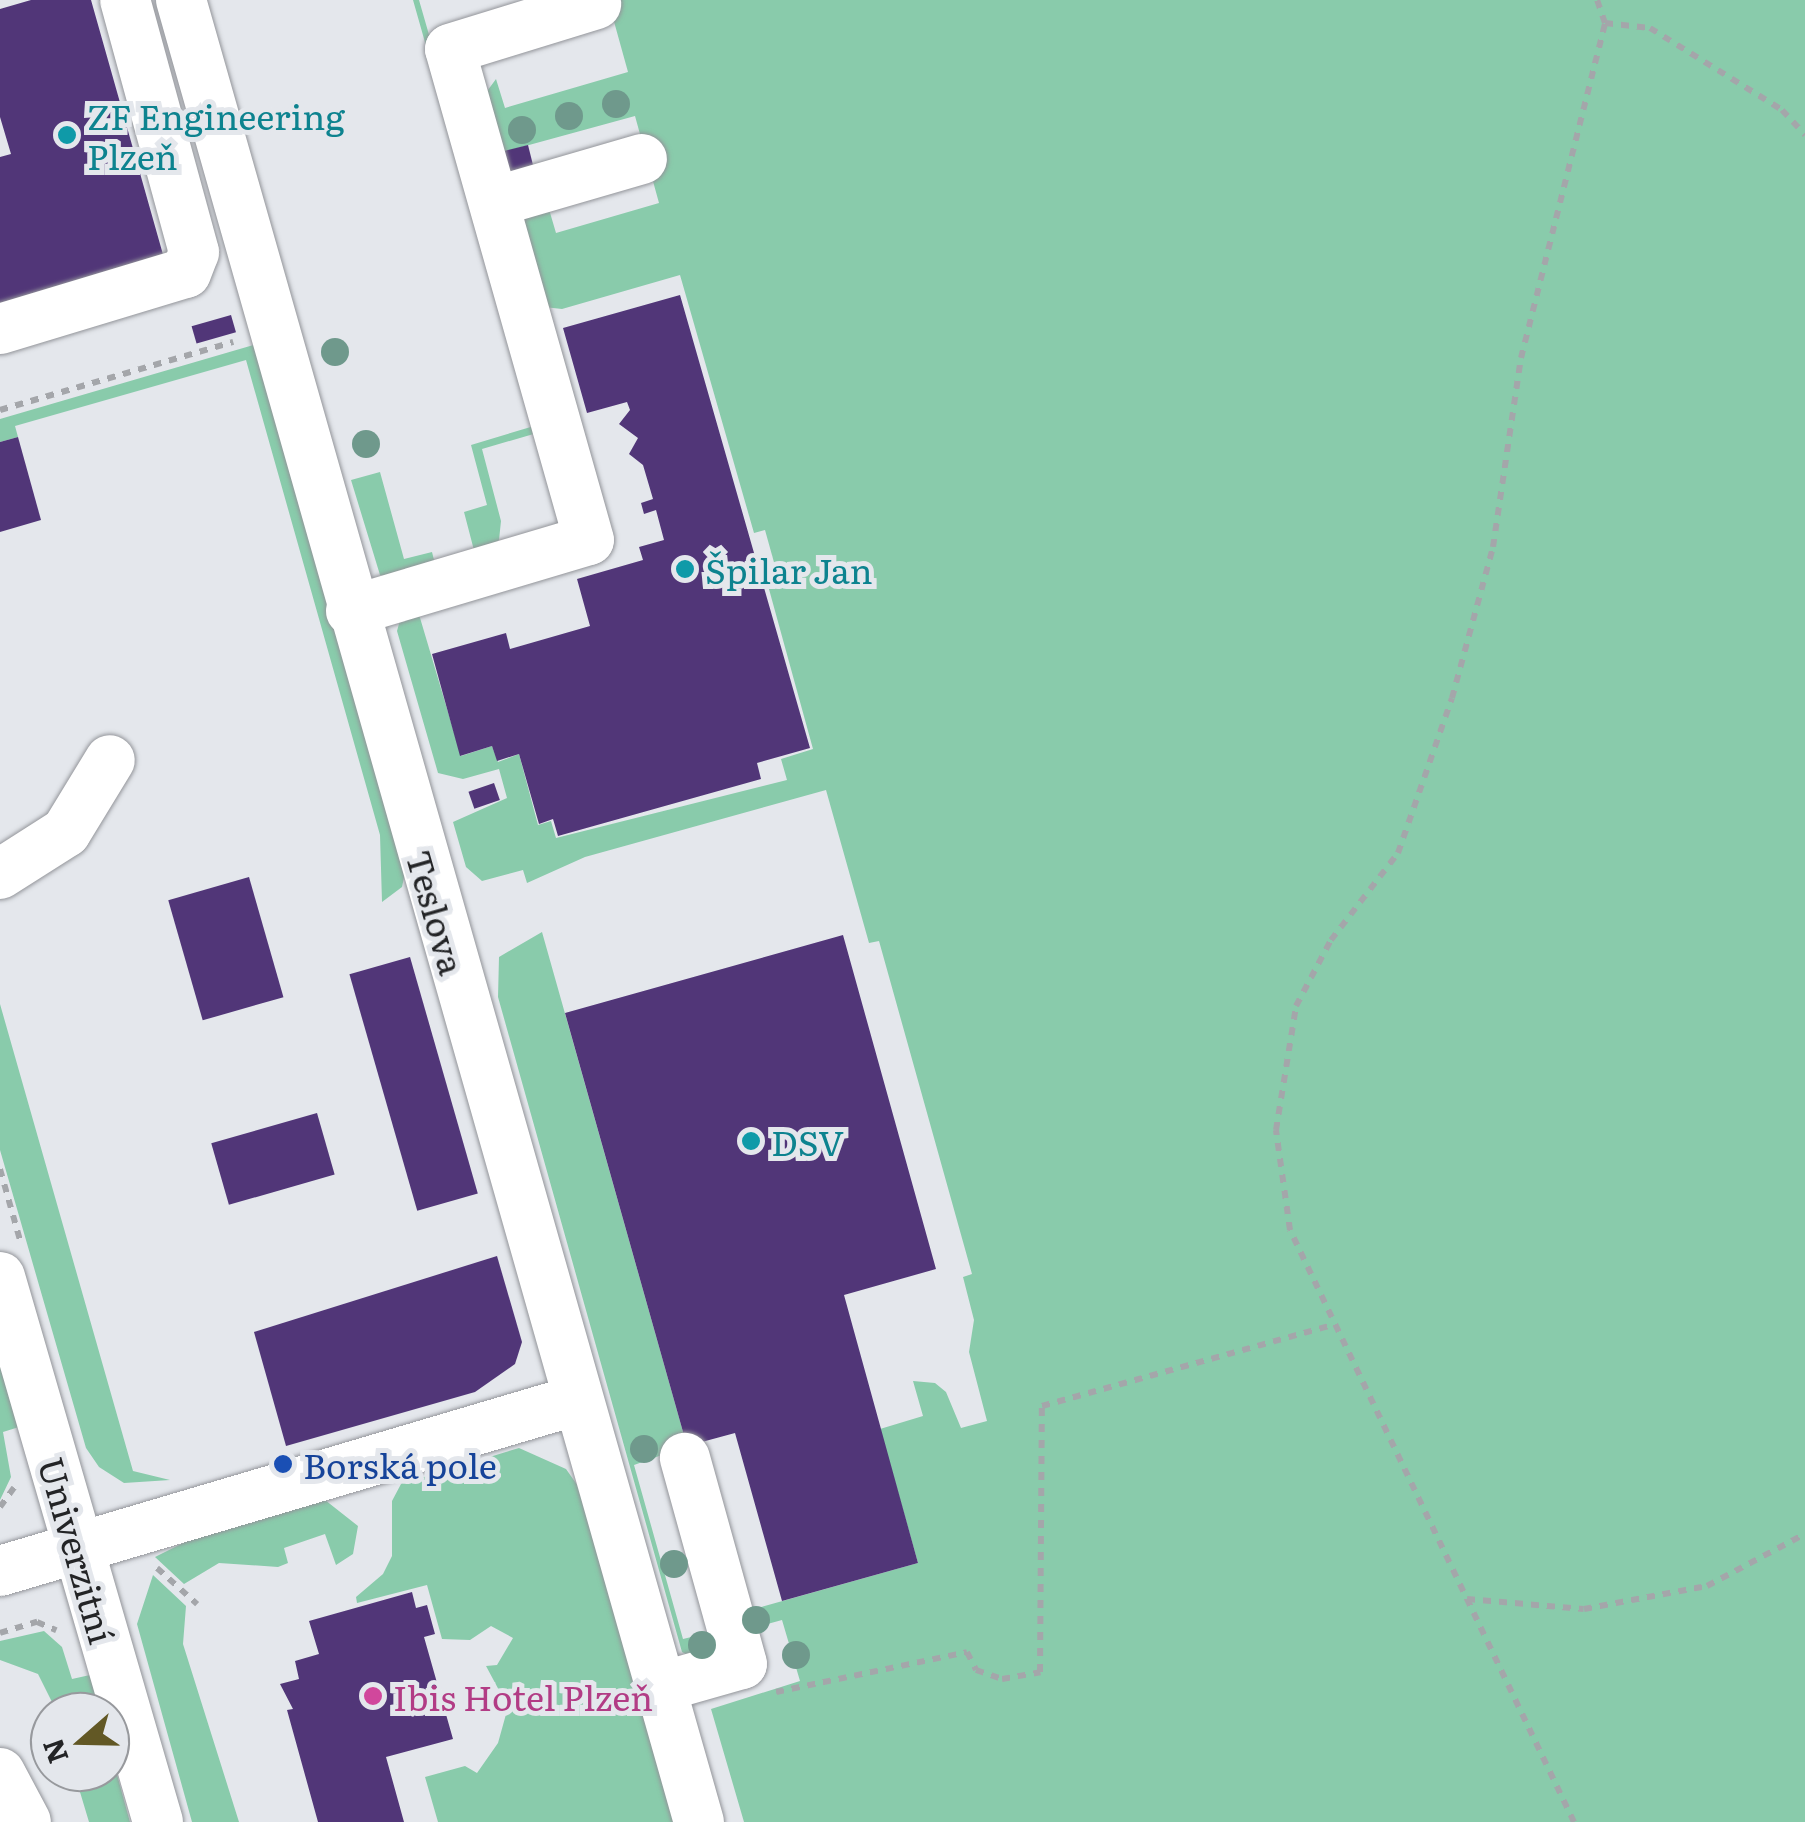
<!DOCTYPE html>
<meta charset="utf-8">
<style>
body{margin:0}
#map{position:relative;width:1805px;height:1822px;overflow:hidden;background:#e4e7ec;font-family:Literata,serif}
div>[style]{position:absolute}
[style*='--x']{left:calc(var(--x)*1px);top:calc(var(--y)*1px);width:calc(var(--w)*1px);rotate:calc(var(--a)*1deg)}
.green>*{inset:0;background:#89cbab}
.building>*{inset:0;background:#513678;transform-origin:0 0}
.path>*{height:6px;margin-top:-3px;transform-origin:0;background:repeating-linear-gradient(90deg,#a4a6aa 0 8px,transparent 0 16px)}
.roads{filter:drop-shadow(0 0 2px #93959a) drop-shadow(0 0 2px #93959a)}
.minor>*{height:50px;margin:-25px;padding:0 25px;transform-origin:25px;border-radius:25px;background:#fff}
.trees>*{width:28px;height:28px;margin:-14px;border-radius:50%;background:#6f998c}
.dots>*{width:28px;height:28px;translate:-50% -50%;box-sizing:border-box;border:5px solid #e4e7ec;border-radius:50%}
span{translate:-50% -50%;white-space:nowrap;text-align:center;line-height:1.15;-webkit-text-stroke:10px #e4e7ec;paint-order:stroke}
.culture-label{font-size:35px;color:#0d838f}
.left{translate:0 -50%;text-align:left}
.street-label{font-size:35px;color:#232426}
.transit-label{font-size:35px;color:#164399}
.hotel-label{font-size:35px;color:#b23c85}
.north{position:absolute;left:30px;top:1692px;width:100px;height:100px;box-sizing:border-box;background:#e4e7ec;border:2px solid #97999d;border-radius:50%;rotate:250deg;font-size:28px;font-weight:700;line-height:40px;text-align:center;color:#232426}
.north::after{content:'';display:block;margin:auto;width:35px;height:45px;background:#625825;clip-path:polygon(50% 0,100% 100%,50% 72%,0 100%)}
</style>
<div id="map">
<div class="green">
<div style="clip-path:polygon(413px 0,419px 0,540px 420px,537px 433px,482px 449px,501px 521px,499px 540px,476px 558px,464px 512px,487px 505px,471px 445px,534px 426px)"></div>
<div style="clip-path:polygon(608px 0,1805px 0,1805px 1822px,744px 1822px,711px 1709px,800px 1681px,782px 1620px,753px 1628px,747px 1611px,918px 1563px,880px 1429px,923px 1416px,913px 1381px,935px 1383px,946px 1392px,961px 1428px,987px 1421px,969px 1352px,974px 1320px,963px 1277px,972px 1274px,879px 941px,869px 943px,826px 790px,585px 857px,527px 883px,523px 870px,482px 881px,466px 867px,453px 822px,507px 798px,499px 769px,463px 779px,438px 773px,397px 631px,400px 620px,418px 611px,461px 756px,492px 746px,498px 762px,519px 754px,538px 825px,551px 821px,556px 838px,787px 780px,781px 759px,813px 749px,764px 571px,775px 566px,765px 530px,754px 533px,680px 275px,562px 309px,544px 307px,515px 208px,546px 199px,556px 233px,659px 203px,635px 116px,500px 153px,485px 94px,496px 79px,505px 108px,628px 72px)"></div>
<div style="clip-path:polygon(260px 343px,407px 863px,402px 887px,382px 902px,380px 835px,246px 360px,15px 426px,18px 437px,0 442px,0 419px)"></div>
<div style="clip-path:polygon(380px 472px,404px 559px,432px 552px,436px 568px,395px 579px,380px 575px,351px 480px)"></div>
<div style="clip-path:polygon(542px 932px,687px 1446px,634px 1465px,683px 1639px,716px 1631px,720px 1646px,696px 1659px,682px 1652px,498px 997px,499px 957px)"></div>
<div style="clip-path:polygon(0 1004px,133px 1471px,170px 1480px,124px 1483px,99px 1467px,86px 1448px,0 1150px)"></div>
<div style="clip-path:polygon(0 1363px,19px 1427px,3px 1432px,11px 1477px,0 1500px)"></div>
<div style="clip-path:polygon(519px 1448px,566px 1469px,585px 1496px,677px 1822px,438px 1822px,425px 1777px,465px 1766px,477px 1773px,498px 1743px,508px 1707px,486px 1666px,497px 1665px,513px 1638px,491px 1626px,470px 1640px,442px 1639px,427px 1585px,357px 1603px,356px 1597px,383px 1574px,392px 1556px,392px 1501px,401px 1484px)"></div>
<div style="clip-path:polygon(325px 1500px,358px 1526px,353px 1554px,336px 1565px,325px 1534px,284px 1548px,288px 1563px,278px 1567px,219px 1563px,184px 1584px,155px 1557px,193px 1538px)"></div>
<div style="clip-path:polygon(153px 1575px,186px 1606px,183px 1644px,239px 1822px,192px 1822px,137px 1624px)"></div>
<div style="clip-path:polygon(44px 1631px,62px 1647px,72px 1679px,90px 1675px,100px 1712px,57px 1712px,38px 1674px,0 1660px,0 1641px)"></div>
<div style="clip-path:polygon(110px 1749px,130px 1822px,89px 1822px,74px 1772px,110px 1772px)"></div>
</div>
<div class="building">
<div style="clip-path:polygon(31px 0,91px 0,164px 258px,0 305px,0 157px,11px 154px,0 117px,0 9px)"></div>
<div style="left:528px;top:145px;width:32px;height:29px;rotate:76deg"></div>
<div style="clip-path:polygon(680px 295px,810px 748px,757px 763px,761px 779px,558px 836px,553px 819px,539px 824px,519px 754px,497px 761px,492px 746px,460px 756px,432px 654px,506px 633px,510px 649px,590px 626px,577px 579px,643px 560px,639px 547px,664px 540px,656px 510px,644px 514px,641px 503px,653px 499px,643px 465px,629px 454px,638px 438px,619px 424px,630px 410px,627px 402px,587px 413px,563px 328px)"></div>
<div style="left:231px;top:315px;width:18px;height:41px;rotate:74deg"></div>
<div style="clip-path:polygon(18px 437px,41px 520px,0 532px,0 442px)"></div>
<div style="left:494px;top:783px;width:18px;height:27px;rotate:71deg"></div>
<div style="left:249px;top:877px;width:125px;height:84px;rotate:74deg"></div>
<div style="clip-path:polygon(843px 935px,936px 1269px,844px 1295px,918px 1563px,782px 1601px,735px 1433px,687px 1446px,565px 1013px)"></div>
<div style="left:410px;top:957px;width:246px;height:63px;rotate:74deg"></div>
<div style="left:317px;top:1113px;width:64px;height:110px;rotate:74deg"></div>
<div style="clip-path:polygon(497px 1256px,522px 1342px,515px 1364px,475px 1392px,286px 1446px,254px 1332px)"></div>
<div style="clip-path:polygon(412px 1592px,416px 1608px,427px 1605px,435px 1634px,424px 1637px,453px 1739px,386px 1757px,404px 1822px,318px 1822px,287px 1710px,293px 1709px,280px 1684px,299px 1679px,295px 1661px,319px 1654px,309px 1621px)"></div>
</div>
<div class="path">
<div style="--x:1605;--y:23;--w:45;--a:6.3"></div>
<div style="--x:1650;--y:28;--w:155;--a:31.8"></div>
<div style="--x:1782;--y:110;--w:34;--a:47"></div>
<div style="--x:0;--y:410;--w:243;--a:-16.3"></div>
<div style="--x:0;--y:1169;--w:74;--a:74.3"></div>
<div style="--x:0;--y:1507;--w:24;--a:-54"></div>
<div style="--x:157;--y:1568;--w:54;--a:42"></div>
<div style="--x:1467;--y:1599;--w:117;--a:4.9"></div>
<div style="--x:1584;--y:1609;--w:125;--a:-10.6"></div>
<div style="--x:1707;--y:1586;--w:111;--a:-28"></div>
<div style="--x:0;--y:1633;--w:39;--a:-17"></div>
<div style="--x:37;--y:1622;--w:21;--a:23"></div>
<div style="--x:776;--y:1692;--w:195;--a:-11.8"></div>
<div style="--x:967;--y:1652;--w:20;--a:63"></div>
<div style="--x:976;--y:1670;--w:28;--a:19"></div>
<div style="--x:1002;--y:1679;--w:39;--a:-10"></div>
<div style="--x:1040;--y:1672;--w:266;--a:-89.6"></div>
<div style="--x:1042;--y:1406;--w:302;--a:-15.6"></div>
<div style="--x:1574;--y:1822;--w:657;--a:-115.63"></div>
<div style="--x:1290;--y:1230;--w:101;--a:-98"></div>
<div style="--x:1276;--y:1130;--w:126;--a:-80.8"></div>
<div style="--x:1296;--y:1006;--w:75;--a:-62.1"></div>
<div style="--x:1331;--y:940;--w:110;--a:-52.4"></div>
<div style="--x:1398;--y:853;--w:164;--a:-70.8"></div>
<div style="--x:1452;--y:698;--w:156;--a:-74.8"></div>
<div style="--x:1493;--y:547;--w:191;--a:-81.6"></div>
<div style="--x:1521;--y:358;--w:345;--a:-75.9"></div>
<div style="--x:1605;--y:23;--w:24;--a:-109"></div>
</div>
<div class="roads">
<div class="minor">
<div style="--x:181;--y:0;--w:1894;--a:74.13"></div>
<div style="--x:494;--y:202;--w:154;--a:-16.2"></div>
<div style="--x:0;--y:329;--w:194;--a:-16.8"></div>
<div style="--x:186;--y:273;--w:22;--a:-69"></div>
<div style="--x:194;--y:252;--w:261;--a:-105.3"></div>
<div style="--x:351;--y:611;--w:248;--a:-16.6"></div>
<div style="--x:589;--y:540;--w:510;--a:-105.81"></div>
<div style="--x:450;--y:49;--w:153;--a:-17.1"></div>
<div style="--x:0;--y:874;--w:78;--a:-32.5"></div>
<div style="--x:66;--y:832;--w:84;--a:-58.6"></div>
<div style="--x:0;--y:1277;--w:567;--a:73.83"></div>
<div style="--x:0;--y:1571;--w:602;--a:-16.51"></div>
<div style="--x:661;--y:1687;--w:84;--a:-15.9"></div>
<div style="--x:742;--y:1664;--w:214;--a:-105.5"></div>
<div style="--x:0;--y:1773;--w:55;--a:62"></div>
</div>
</div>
<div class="trees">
<div style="left:616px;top:104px"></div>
<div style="left:569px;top:116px"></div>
<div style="left:522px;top:130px"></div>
<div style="left:335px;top:352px"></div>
<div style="left:366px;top:444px"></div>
<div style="left:644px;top:1449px"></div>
<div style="left:674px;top:1564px"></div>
<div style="left:756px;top:1620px"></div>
<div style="left:702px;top:1645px"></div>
<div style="left:796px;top:1655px"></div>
</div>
<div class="dots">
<div style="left:67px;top:135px;background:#0f9aa8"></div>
<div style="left:685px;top:569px;background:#0f9aa8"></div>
<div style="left:751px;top:1141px;background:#0f9aa8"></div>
<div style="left:283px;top:1464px;background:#1a4fb4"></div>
<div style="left:373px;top:1696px;background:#d1479c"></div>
</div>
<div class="culture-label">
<span class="left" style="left:87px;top:135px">ZF Engineering<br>Plzeň</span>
<span class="left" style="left:705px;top:569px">Špilar Jan</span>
<span class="left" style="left:771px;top:1141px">DSV</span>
</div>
<div class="street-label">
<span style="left:437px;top:912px;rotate:74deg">Teslova</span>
<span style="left:78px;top:1550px;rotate:74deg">Univerzitní</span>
</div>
<div class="transit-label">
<span class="left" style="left:303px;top:1464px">Borská pole</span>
</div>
<div class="hotel-label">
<span class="left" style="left:393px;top:1696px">Ibis Hotel Plzeň</span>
</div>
<div class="north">N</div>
</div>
